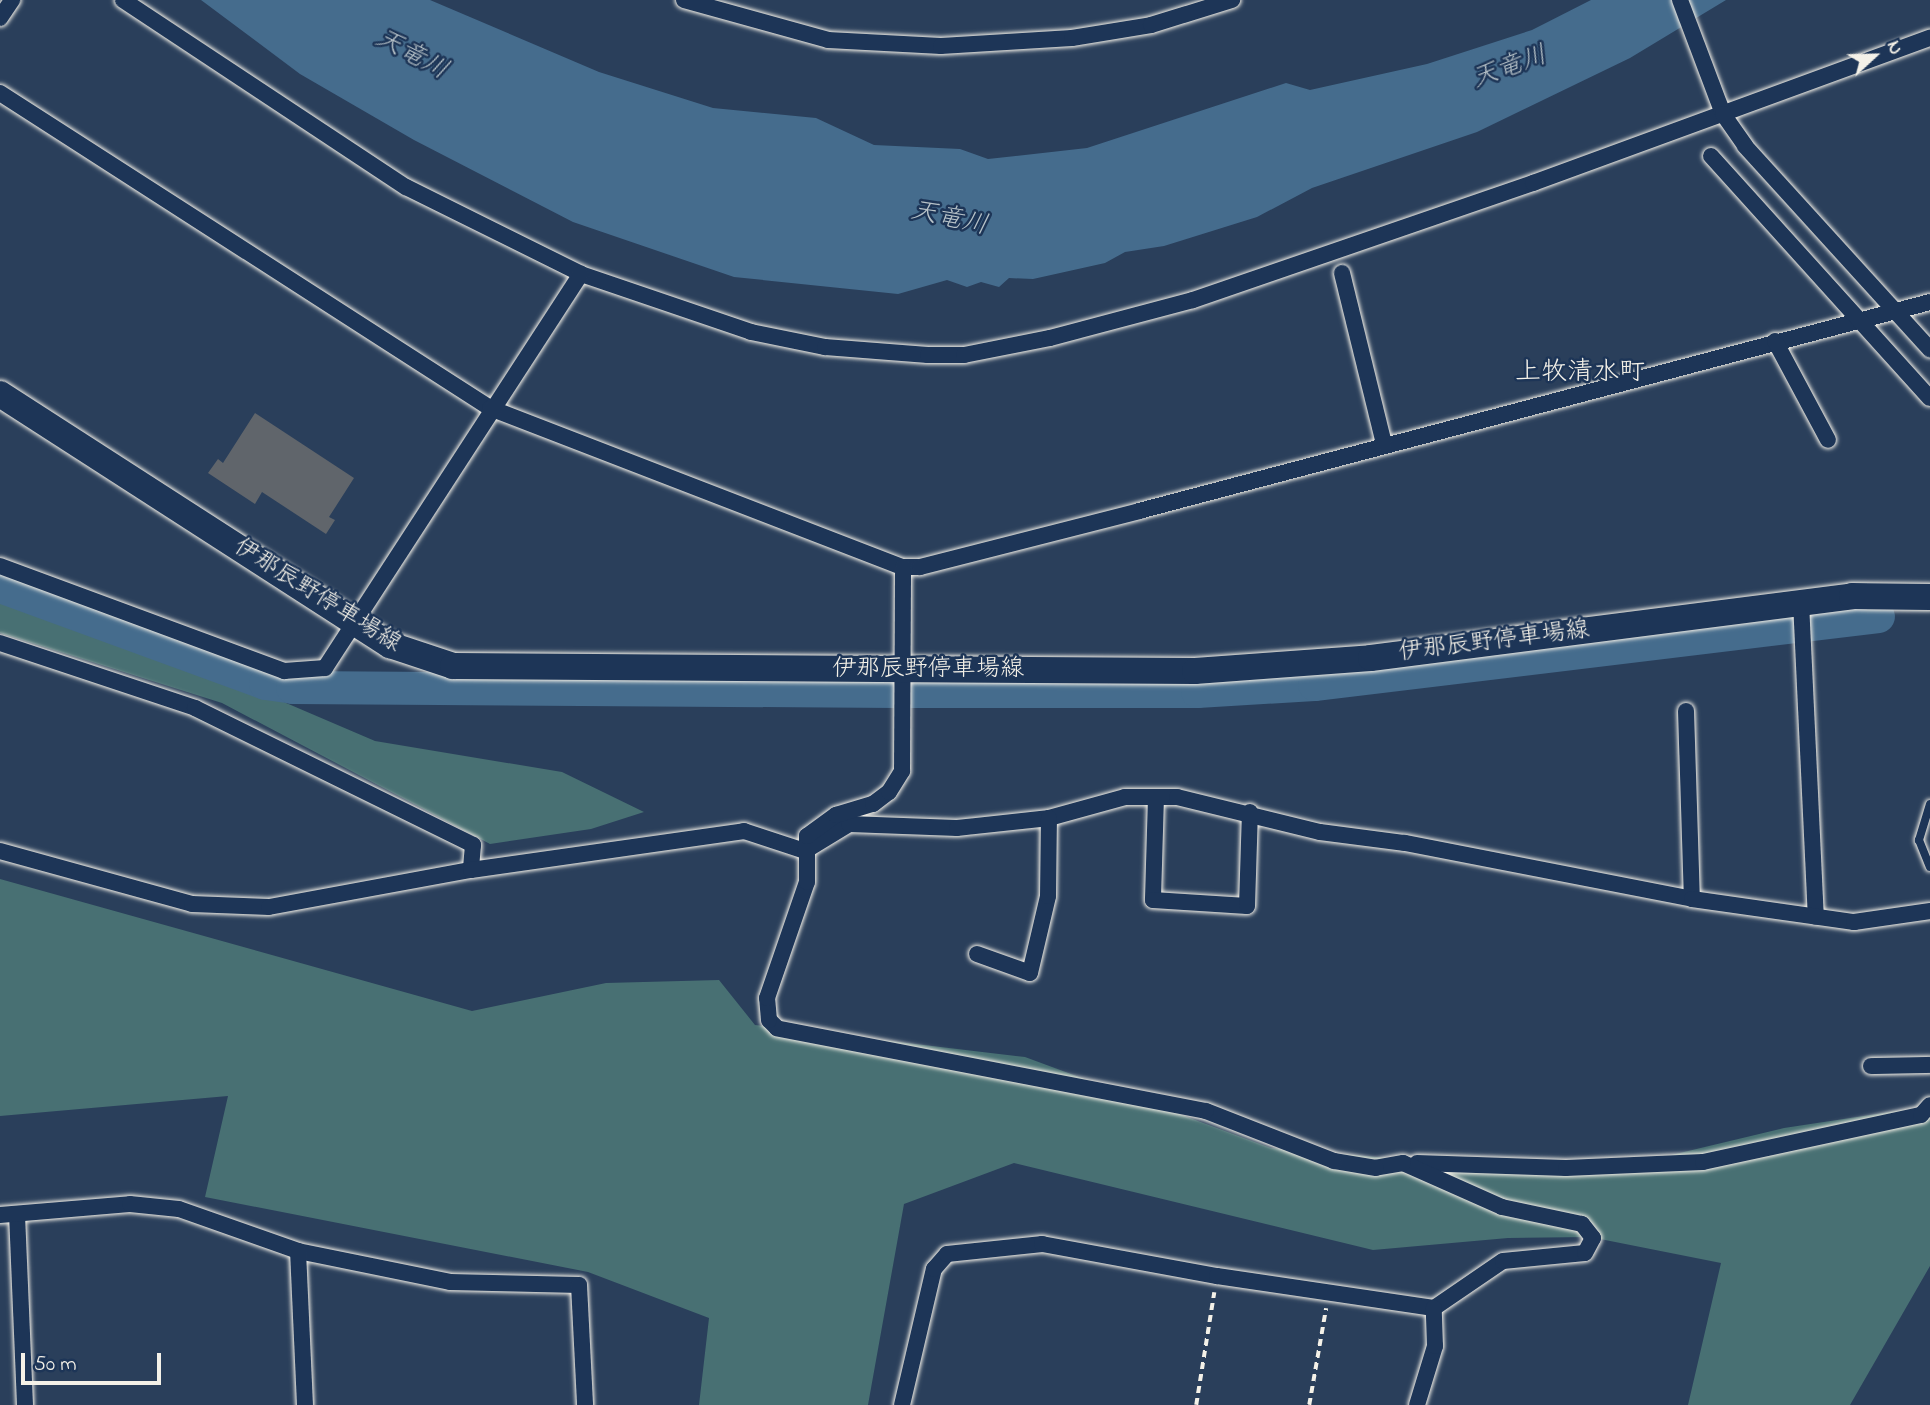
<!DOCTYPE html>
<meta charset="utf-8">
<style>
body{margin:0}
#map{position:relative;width:1930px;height:1405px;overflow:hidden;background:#2a3f5b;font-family:"Indie Flower","Klee One",sans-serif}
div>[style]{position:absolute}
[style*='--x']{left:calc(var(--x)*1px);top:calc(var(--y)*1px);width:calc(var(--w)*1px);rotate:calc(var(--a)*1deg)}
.green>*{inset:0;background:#487073}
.water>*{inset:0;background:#456c8d}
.river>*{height:33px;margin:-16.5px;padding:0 16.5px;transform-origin:16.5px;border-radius:16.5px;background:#456c8d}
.building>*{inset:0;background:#60656b}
.path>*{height:3.5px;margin-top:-1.75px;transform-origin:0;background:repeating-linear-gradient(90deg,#f4f1e8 0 7px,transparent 0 12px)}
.roads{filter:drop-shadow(0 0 2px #f4f1e8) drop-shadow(0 0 2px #f4f1e8)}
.lane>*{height:8px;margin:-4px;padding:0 4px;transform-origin:4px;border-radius:4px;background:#1d3557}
.street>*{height:16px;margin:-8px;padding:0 8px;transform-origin:8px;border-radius:8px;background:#1d3557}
.primary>*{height:26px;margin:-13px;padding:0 13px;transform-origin:13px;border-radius:13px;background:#1d3557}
span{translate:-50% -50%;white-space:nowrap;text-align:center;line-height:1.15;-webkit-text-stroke:5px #1d3557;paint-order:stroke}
.street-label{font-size:24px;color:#f4f1e8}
.water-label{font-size:26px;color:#b7c2c8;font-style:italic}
.neighbourhood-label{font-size:26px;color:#f4f1e8}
.north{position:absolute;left:1839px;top:21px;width:70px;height:70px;-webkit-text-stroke:5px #1d3557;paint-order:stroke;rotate:68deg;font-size:19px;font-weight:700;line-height:28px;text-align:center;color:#f4f1e8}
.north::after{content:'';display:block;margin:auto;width:24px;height:32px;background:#f4f1e8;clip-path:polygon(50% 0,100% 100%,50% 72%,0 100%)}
.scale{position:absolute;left:21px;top:1353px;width:140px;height:32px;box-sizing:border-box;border:4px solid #f4f1e8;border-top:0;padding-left:9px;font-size:21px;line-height:24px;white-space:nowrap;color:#f4f1e8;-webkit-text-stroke:5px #1d3557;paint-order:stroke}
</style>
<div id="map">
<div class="green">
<div style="clip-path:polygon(0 595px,162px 650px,375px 741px,562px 772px,644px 812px,591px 829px,490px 844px,222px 703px,0 633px)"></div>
<div style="clip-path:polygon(0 879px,472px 1011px,606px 983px,719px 980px,755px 1025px,1025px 1057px,1271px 1148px,1588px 1175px,1784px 1128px,1930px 1106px,1930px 1266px,1850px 1405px,1688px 1405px,1721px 1263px,1590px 1237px,1508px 1238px,1373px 1250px,1014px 1163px,904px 1204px,868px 1405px,699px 1405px,709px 1318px,588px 1272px,205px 1197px,228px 1096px,0 1116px)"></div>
</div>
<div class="water">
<div style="clip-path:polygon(201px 0,430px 0,599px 72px,713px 108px,816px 118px,874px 145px,960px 149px,988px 159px,1087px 148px,1286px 83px,1310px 90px,1427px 64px,1532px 30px,1591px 0,1726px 0,1630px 58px,1477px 132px,1312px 188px,1257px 217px,1164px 246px,1125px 252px,1105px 263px,1033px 279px,1009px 278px,999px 287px,981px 282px,967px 287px,947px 280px,898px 294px,734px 277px,573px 222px,414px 140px,300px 74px)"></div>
</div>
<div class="river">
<div style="--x:0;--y:586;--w:282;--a:20.1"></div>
<div style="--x:265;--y:683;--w:27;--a:8"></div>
<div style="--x:292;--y:687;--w:604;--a:0.38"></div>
<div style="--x:908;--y:691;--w:289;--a:0"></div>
<div style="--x:1197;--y:691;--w:117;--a:-3.4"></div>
<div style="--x:1314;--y:684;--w:568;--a:-6.87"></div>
</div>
<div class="building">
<div style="clip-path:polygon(255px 413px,354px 478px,329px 517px,335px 520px,326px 534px,262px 492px,255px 504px,208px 473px,218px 459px,223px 463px)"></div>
</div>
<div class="path">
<div style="--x:1196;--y:1405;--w:114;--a:-80.9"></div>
<div style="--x:1309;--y:1405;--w:98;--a:-80.1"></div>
</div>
<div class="roads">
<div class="lane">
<div style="--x:1930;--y:804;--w:38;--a:107"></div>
<div style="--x:1919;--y:840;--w:29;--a:68"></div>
</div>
<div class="street">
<div style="--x:123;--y:0;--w:339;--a:33.5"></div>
<div style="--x:406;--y:187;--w:195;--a:26.4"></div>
<div style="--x:581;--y:274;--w:180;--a:18.8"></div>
<div style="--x:751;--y:332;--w:76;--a:11.5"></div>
<div style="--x:825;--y:347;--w:103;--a:4.4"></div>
<div style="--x:928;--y:355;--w:36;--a:0"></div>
<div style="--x:964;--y:355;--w:88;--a:-11.2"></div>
<div style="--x:1050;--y:338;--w:148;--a:-14.9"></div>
<div style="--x:1193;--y:300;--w:360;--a:-19"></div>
<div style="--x:1533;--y:183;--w:423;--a:-20.1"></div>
<div style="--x:684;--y:0;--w:149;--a:15.5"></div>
<div style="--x:828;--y:40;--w:113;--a:3"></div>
<div style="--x:941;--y:46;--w:131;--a:-3.5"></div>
<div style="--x:1072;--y:38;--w:80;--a:-9.3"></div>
<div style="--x:1151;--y:25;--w:85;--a:-17.2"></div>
<div style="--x:1680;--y:0;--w:122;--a:69.3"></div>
<div style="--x:1723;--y:114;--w:39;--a:55"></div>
<div style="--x:1745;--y:146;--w:275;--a:47.7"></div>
<div style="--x:0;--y:18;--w:22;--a:-56"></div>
<div style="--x:0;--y:93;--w:583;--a:32.74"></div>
<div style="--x:490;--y:408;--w:443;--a:21.1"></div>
<div style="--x:903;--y:567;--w:17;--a:0"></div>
<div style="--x:920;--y:567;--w:226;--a:-14.3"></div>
<div style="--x:1139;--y:511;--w:818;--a:-14.8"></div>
<div style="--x:1711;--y:156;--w:326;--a:47.9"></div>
<div style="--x:1342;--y:273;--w:176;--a:76.2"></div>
<div style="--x:1775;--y:341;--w:112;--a:61.8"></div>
<div style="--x:0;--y:566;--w:303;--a:20.3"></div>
<div style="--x:284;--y:671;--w:41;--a:-4.2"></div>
<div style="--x:325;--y:668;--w:470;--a:-57"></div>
<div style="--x:1801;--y:602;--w:315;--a:87.3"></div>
<div style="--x:0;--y:643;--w:206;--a:18.4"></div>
<div style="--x:195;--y:708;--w:310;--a:26.2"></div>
<div style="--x:473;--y:845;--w:25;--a:95"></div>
<div style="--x:1686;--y:711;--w:188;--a:88.2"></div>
<div style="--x:1156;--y:797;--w:103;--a:91.7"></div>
<div style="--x:1153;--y:900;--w:94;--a:3.7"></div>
<div style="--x:1247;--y:906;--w:94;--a:-88.2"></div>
<div style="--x:0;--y:851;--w:199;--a:15.4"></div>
<div style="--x:192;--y:904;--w:77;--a:2.2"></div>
<div style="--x:269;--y:907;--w:205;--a:-10.4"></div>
<div style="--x:471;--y:870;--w:276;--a:-8.1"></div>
<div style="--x:744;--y:831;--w:64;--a:18.2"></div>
<div style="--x:805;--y:851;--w:52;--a:-31.5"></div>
<div style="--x:849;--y:824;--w:108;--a:2.1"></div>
<div style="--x:957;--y:828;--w:93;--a:-6.2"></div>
<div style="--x:1049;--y:818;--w:79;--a:-15.4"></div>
<div style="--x:1125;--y:797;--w:52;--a:0"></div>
<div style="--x:1177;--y:797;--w:147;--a:13.8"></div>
<div style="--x:1320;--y:832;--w:86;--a:7.4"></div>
<div style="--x:1405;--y:843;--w:292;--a:11"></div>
<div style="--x:1692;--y:899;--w:164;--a:8.1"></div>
<div style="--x:1854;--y:922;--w:77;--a:-8.2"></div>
<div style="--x:977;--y:954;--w:56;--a:19.7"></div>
<div style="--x:1030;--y:973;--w:79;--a:-76.8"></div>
<div style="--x:1048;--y:896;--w:78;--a:-89.3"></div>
<div style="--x:1871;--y:1066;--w:59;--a:-1"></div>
<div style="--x:1417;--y:1163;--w:149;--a:1.9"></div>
<div style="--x:1566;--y:1168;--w:137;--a:-2.5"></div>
<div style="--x:1703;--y:1162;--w:223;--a:-12.2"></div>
<div style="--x:1921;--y:1115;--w:13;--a:-48"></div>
<div style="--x:17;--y:1214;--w:191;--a:87.6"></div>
<div style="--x:0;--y:1215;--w:130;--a:-4.8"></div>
<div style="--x:130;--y:1204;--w:49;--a:5.8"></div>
<div style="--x:179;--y:1209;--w:126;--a:19.4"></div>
<div style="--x:298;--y:1251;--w:155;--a:11.5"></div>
<div style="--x:450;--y:1282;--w:129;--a:1.3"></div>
<div style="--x:579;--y:1285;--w:120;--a:87.1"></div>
<div style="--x:298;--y:1251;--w:154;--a:87.4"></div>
<div style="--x:902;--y:1405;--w:140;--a:-76.8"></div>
<div style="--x:934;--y:1269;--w:20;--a:-49"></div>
<div style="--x:947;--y:1254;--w:96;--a:-6"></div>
<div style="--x:1042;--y:1244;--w:178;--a:10.4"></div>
<div style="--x:1217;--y:1276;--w:219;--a:8.4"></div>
<div style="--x:1434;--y:1308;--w:83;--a:-34.3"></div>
<div style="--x:1503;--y:1261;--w:82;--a:-5.6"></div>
<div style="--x:1585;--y:1253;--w:17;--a:-62"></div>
<div style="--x:1593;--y:1238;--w:18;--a:-128"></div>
<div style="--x:1582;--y:1224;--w:82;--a:-168"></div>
<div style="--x:1502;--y:1207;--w:108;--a:-156"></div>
<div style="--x:1403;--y:1163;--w:27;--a:170"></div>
<div style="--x:1376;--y:1168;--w:43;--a:-170.5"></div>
<div style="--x:1334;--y:1161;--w:137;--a:-158.7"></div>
<div style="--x:1206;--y:1111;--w:437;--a:-169.1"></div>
<div style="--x:777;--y:1028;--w:11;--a:-135"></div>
<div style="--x:769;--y:1020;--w:22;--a:-95"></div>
<div style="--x:767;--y:998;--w:123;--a:-71"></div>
<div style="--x:807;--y:882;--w:46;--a:-90"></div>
<div style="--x:807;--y:836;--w:36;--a:-36"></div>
<div style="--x:836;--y:815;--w:39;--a:-17"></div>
<div style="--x:873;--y:804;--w:20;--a:-37"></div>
<div style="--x:889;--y:792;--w:25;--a:-58"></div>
<div style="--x:902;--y:771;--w:204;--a:-89.7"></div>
<div style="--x:1417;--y:1405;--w:62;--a:-73"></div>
<div style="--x:1435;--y:1346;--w:38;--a:-92"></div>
</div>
<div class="primary">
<div style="--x:0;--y:394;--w:464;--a:32.8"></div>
<div style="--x:390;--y:645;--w:66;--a:18.4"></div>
<div style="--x:453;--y:666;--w:742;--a:0.39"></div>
<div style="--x:1195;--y:671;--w:176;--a:-4.2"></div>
<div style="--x:1371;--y:658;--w:485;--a:-7.3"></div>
<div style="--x:1852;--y:596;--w:78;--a:0.7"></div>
</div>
</div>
<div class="street-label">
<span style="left:317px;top:596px;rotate:32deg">伊那辰野停車場線</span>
<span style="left:1494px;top:642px;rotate:-7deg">伊那辰野停車場線</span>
<span style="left:928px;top:670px">伊那辰野停車場線</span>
</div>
<div class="water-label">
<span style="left:411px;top:56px;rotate:28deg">天竜川</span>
<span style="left:1510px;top:69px;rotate:-20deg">天竜川</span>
<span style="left:949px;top:220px;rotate:12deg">天竜川</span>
</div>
<div class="neighbourhood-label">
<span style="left:1580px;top:374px">上牧清水町</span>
</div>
<div class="north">N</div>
<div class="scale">50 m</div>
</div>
